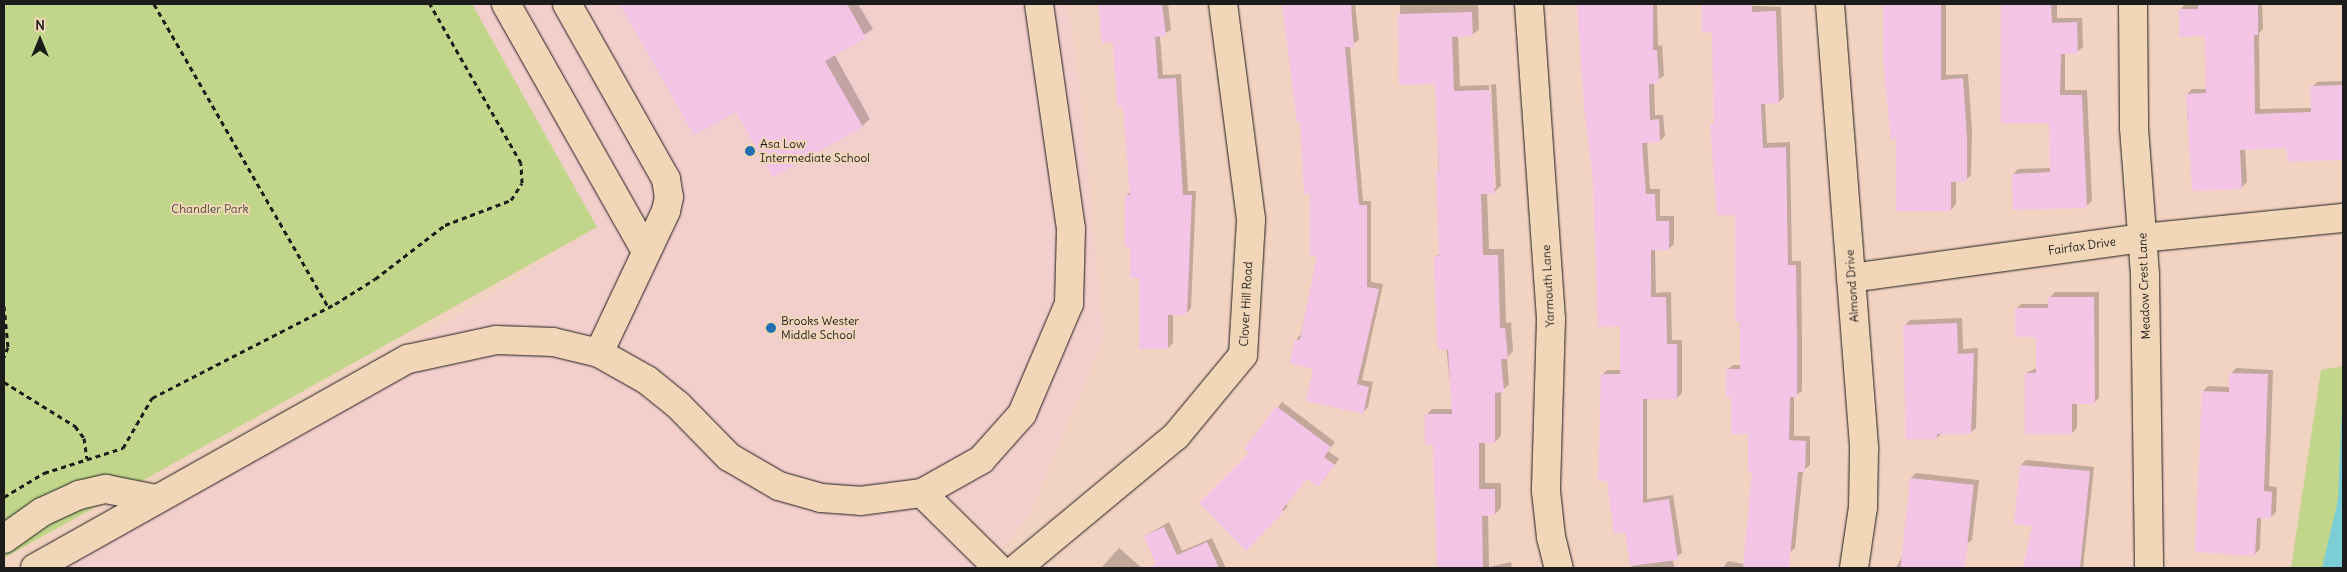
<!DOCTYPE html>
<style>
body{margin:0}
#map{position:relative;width:2347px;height:572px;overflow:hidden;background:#f2d2c1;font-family:Delius,sans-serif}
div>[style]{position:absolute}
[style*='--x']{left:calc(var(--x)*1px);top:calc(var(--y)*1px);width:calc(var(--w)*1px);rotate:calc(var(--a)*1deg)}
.built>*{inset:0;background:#f2cecc}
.green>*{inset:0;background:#c1d68b}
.water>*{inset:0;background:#7ccdd5}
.shadow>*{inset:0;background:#0003}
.building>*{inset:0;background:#f3c4e6;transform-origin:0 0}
.path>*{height:3px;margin-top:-1.5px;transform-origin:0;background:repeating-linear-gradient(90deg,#1c1c1c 0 5px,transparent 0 9px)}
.roads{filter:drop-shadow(0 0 1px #1c1c1c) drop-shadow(0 0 1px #1c1c1c)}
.minor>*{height:28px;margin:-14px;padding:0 14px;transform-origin:14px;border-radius:14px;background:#f2d6b8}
.dots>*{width:14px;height:14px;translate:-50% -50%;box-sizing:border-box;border:2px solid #f2d6b8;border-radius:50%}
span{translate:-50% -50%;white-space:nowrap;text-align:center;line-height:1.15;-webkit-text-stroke:4px #f2d6b8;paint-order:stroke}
.poi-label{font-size:12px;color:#1c1c1c}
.left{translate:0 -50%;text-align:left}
.park-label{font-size:12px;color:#454a38}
.street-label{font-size:12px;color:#1c1c1c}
.frame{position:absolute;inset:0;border:5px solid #1c1c1c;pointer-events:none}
.north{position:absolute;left:15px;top:15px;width:50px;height:50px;-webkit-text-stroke:4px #f2d6b8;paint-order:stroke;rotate:0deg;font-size:14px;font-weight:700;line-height:20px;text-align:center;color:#1c1c1c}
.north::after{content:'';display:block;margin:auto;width:18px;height:22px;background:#1c1c1c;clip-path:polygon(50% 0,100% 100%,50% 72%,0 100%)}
</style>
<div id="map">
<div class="built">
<div style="clip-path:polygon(472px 4px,1068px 4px,1078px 75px,1104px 337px,1030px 513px,989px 568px,62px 568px,597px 227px)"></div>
</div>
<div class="green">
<div style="clip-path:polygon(4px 4px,472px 4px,597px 227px,4px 558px)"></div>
<div style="clip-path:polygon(2343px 366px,2343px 568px,2291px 568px,2321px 370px)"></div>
</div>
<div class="water">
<div style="clip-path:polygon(2343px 382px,2343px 568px,2322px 568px,2338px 500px)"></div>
</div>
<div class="shadow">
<div style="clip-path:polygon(621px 4px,858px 4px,873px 29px,834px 54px,870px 119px,862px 126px,737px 110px,695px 134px)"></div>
<div style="clip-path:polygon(1099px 4px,1168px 4px,1171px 30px,1160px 36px,1163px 75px,1181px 74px,1188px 191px,1196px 191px,1191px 308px,1186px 314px,1173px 314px,1173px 343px,1168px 348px,1132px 246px,1126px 196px,1131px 191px,1125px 106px,1114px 41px,1103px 42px)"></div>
<div style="clip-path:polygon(1283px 4px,1355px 4px,1359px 40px,1350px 46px,1363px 201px,1371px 201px,1371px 282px,1383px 284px,1362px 380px,1373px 382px,1368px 407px,1363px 412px,1314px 368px,1296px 340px,1301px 334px,1319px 255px)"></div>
<div style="clip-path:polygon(1400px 4px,1478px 4px,1479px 29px,1472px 35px,1458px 35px,1460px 86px,1489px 85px,1493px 188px,1496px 188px,1491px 85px,1496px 84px,1501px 186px,1494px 192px,1487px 193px,1489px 249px,1504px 249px,1506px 323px,1511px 322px,1513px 351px,1507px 358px,1509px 385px,1501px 391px,1501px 436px,1495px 442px,1485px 442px,1485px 483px,1501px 483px,1501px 508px,1495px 514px,1488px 514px,1489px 567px,1511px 562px,1512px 568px,1441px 568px,1438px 550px,1435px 444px,1426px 415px,1432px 409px,1453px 409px,1436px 257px,1440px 253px,1437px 83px,1401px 84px)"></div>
<div style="clip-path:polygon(1578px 4px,1657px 4px,1658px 46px,1662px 45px,1664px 76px,1654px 82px,1655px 115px,1663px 115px,1665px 136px,1660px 141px,1647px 141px,1650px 189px,1660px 189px,1660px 216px,1674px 216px,1674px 244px,1669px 249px,1655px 249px,1656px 293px,1671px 292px,1672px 340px,1682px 340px,1682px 393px,1677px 398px,1647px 398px,1647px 499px,1673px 495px,1682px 553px,1672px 559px,1675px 568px,1632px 568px,1602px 375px,1607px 370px,1621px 370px,1621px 325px,1594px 179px,1585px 107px)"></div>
<div style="clip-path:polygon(1703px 4px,1781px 7px,1784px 97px,1779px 102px,1765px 102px,1767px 143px,1790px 142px,1792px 261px,1801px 261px,1802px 338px,1802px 391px,1794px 396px,1794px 436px,1810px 436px,1810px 465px,1803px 471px,1795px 548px,1789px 553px,1786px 568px,1723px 568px,1728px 561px,1744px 564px,1753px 470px,1749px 432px,1732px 396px,1727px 370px,1733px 365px,1741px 365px,1736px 214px,1712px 125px,1715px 121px,1713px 31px,1703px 31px)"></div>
<div style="clip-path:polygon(1884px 4px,1946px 4px,1946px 75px,1968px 74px,1972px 131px,1971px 175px,1966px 180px,1956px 180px,1956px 204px,1951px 210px,1898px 138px,1884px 61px)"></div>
<div style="clip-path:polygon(2002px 4px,2057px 4px,2057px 18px,2082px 18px,2083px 47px,2077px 52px,2065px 53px,2065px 90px,2087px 90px,2092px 201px,2086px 206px,2013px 174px,2018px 169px,2051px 168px,2050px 122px,2003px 122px)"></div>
<div style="clip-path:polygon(2185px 4px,2262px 4px,2263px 29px,2259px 33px,2260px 109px,2313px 108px,2312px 87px,2317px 82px,2343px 81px,2343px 159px,2289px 161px,2288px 147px,2245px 149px,2247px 182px,2241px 188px,2187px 119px,2187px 94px,2192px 89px,2207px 89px,2206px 35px,2180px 10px)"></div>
<div style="clip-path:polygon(2055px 292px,2099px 292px,2099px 398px,2094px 403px,2077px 403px,2077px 428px,2072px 433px,2026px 373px,2037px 368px,2037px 336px,2016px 309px,2021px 304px,2049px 304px,2049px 298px)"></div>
<div style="clip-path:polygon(1962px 318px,1963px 349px,1978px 348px,1976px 428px,1970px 433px,1942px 433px,1937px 438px,1905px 325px,1910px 320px)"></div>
<div style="clip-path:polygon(2236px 368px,2273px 370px,2269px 486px,2277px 487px,2276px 512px,2271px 517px,2261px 517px,2260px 549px,2255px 554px,2203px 391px,2208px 386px,2230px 387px,2231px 374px)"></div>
<div style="clip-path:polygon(1282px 402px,1335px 442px,1328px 451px,1339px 459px,1323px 481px,1307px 478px,1286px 504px,1288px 506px,1246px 549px,1251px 453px,1246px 449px)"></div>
<div style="clip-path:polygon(2026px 460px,2094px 467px,2083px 568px,2018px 568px,2025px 567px,2033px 525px,2021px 465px)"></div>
<div style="clip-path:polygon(1916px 473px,1979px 480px,1972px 540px,1965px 545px,1960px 568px,1896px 568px,1903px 555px,1911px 478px)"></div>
<div style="clip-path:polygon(1169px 522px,1182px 551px,1212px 538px,1226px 568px,1159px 568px,1145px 536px)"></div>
<div style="clip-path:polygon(1119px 548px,1142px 568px,1101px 568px)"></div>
</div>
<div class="building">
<div style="clip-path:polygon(620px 4px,847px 4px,866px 38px,825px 61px,863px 127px,773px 177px,736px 112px,694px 135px)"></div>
<div style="clip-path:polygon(1098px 4px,1162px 4px,1166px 36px,1155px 37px,1158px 79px,1176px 78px,1183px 195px,1192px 195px,1187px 315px,1168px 315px,1168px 349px,1139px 349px,1139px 278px,1130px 278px,1130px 247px,1125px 247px,1125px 195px,1130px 195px,1123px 107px,1117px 107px,1113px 42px,1102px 43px)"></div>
<div style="clip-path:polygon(1282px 4px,1351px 4px,1354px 47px,1345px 47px,1359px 205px,1367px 205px,1367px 287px,1379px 289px,1357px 384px,1369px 387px,1363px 414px,1306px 401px,1313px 369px,1290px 363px,1295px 339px,1300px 340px,1317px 256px,1310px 256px,1310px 193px,1304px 194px,1300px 122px,1297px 122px)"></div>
<div style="clip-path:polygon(1577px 4px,1653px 5px,1653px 50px,1657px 50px,1659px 83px,1649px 84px,1650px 120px,1659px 119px,1660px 142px,1642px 143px,1646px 194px,1655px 194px,1656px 221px,1669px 221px,1669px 250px,1651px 250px,1651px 297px,1666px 297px,1667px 344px,1677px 344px,1677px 399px,1643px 399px,1643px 503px,1669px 499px,1678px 560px,1630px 566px,1625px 532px,1614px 534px,1607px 481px,1598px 481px,1601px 374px,1620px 374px,1620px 326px,1598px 327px,1593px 180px,1584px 107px)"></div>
<div style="clip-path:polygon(1702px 4px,1752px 4px,1752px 12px,1776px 11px,1779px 103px,1761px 104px,1763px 148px,1786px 147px,1788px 265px,1796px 265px,1797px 344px,1797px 397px,1790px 397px,1789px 440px,1806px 441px,1805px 472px,1798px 472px,1789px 568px,1743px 568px,1752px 472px,1748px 471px,1748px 434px,1731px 434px,1731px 397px,1726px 397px,1726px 369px,1740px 369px,1740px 322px,1735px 322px,1735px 215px,1717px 215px,1710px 124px,1714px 124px,1712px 32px,1702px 33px)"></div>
<div style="clip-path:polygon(2001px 4px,2051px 4px,2052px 23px,2077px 22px,2078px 54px,2061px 54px,2060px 95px,2082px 95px,2087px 208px,2013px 210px,2012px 174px,2050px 172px,2049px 123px,2001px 123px)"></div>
<div style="clip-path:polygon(2198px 4px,2258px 4px,2258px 35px,2254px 35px,2255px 114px,2311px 112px,2310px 86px,2343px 85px,2343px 160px,2287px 162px,2287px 148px,2240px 150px,2242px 189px,2192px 191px,2186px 94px,2206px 93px,2205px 36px,2179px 37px,2179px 9px,2198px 9px)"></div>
<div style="clip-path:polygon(1883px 5px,1941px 5px,1941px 80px,1963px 78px,1967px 137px,1967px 182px,1951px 182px,1951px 211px,1896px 211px,1896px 139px,1891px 140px,1883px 61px)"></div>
<div style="clip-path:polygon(1472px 12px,1473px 36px,1452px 37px,1454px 91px,1490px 90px,1495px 194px,1481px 194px,1483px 255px,1498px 255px,1500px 328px,1505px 328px,1508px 359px,1501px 359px,1504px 392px,1495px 393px,1495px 443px,1479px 443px,1479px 489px,1495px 489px,1495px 515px,1482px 516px,1483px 568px,1437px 568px,1433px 445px,1425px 445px,1425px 414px,1452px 414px,1448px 350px,1438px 350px,1436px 318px,1434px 256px,1439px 256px,1436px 171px,1439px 171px,1435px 84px,1399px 85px,1398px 14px)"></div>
<div style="clip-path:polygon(2048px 297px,2094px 297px,2095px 404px,2072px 404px,2072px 434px,2025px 434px,2025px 373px,2036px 373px,2036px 337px,2015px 337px,2015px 308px,2048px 308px)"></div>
<div style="clip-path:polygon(1957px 323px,1958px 354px,1974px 353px,1971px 434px,1937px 434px,1937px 439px,1906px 439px,1903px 325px)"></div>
<div style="clip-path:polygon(2229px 373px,2268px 374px,2264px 491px,2272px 492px,2271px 518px,2257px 518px,2255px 556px,2195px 552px,2202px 391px,2229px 392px)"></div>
<div style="clip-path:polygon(1276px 406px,1331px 447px,1324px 457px,1335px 465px,1318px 487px,1307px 479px,1282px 510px,1284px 512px,1246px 551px,1199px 503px,1249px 453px,1244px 449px)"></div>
<div style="clip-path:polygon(2020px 465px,2090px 471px,2080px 568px,2023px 568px,2032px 526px,2014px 524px)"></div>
<div style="left:1910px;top:478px;width:64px;height:91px;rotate:6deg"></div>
<div style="clip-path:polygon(1164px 527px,1177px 555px,1207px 542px,1219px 568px,1147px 568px,1156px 564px,1144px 536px)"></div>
</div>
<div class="path">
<div style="--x:154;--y:4;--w:351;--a:60.1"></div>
<div style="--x:4;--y:306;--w:41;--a:84.4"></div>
<div style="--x:8;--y:347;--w:11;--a:112"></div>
<div style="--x:4;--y:382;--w:84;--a:31.8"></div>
<div style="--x:75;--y:426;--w:15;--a:53"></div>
<div style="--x:84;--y:438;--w:21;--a:82"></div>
<div style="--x:4;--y:497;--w:47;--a:-31"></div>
<div style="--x:44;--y:473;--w:83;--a:-17.6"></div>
<div style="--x:123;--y:448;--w:58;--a:-59.9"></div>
<div style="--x:152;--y:398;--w:206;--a:-27.2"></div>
<div style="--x:335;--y:304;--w:47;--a:-32"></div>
<div style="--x:375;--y:279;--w:88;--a:-37.6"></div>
<div style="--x:445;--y:225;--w:71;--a:-20.7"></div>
<div style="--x:511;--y:200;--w:20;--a:-57"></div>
<div style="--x:522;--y:183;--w:20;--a:-93"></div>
<div style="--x:521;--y:163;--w:183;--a:-119.8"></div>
</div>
<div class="roads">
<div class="minor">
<div style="--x:506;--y:4;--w:284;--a:60.5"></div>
<div style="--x:567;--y:4;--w:201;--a:60.5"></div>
<div style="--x:666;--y:179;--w:18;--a:81"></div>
<div style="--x:669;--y:197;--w:14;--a:102"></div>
<div style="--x:666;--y:211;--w:157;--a:115.3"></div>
<div style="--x:1529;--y:4;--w:316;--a:86"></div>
<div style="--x:1551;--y:319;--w:172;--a:91.7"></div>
<div style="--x:1546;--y:491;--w:46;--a:83.8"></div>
<div style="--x:1551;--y:537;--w:32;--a:76"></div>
<div style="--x:1830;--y:4;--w:447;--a:85.6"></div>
<div style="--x:1864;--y:450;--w:57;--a:91"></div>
<div style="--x:1863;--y:507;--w:62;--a:98.4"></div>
<div style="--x:2133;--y:4;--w:124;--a:89.5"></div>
<div style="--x:2134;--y:128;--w:148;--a:85.7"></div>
<div style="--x:2145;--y:276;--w:292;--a:89.2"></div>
<div style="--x:1851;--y:278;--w:294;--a:-7.8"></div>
<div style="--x:2142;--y:238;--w:202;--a:-5.7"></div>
<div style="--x:922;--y:493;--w:107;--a:44.6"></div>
<div style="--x:4;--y:539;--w:47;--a:-35.4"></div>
<div style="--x:42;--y:512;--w:41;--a:-24.7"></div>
<div style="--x:79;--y:495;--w:28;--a:-13"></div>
<div style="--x:106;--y:489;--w:51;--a:11.3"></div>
<div style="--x:35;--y:568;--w:428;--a:-29.3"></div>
<div style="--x:408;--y:359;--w:90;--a:-12.2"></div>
<div style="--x:496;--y:340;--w:57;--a:2"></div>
<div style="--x:553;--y:342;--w:47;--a:13.4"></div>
<div style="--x:599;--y:353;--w:55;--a:29.4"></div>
<div style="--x:647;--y:380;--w:40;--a:39"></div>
<div style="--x:678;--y:405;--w:73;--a:45.6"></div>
<div style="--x:729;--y:457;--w:58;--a:30.1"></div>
<div style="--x:779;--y:486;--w:44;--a:15.9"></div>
<div style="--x:821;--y:498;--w:39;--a:4"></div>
<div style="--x:860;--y:501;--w:63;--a:-7.4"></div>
<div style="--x:922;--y:493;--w:68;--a:-29.2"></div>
<div style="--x:981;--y:460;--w:62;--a:-48.3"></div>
<div style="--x:1022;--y:414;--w:120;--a:-66.9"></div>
<div style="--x:1069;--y:304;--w:75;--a:-88.5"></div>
<div style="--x:1071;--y:229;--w:227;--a:-98.1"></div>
<div style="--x:1017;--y:568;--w:207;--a:-39.7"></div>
<div style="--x:1176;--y:436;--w:105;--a:-50.4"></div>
<div style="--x:1243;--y:355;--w:136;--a:-86.6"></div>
<div style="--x:1251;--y:219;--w:217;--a:-97.4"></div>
</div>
</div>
<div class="dots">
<div style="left:750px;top:151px;background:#1f6fb2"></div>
<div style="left:771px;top:328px;background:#1f6fb2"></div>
</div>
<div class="poi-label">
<span class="left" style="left:760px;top:151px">Asa Low<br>Intermediate School</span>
<span class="left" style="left:781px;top:328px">Brooks Wester<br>Middle School</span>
</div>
<div class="park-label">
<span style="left:210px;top:209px">Chandler Park</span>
</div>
<div class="street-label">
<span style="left:2082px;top:246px;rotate:-8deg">Fairfax Drive</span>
<span style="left:1548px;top:286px;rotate:-93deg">Yarmouth Lane</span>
<span style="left:1852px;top:286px;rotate:-94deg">Almond Drive</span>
<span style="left:2144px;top:286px;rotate:-92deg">Meadow Crest Lane</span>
<span style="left:1246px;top:304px;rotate:-87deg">Clover Hill Road</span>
</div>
<div class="frame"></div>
<div class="north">N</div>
</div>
